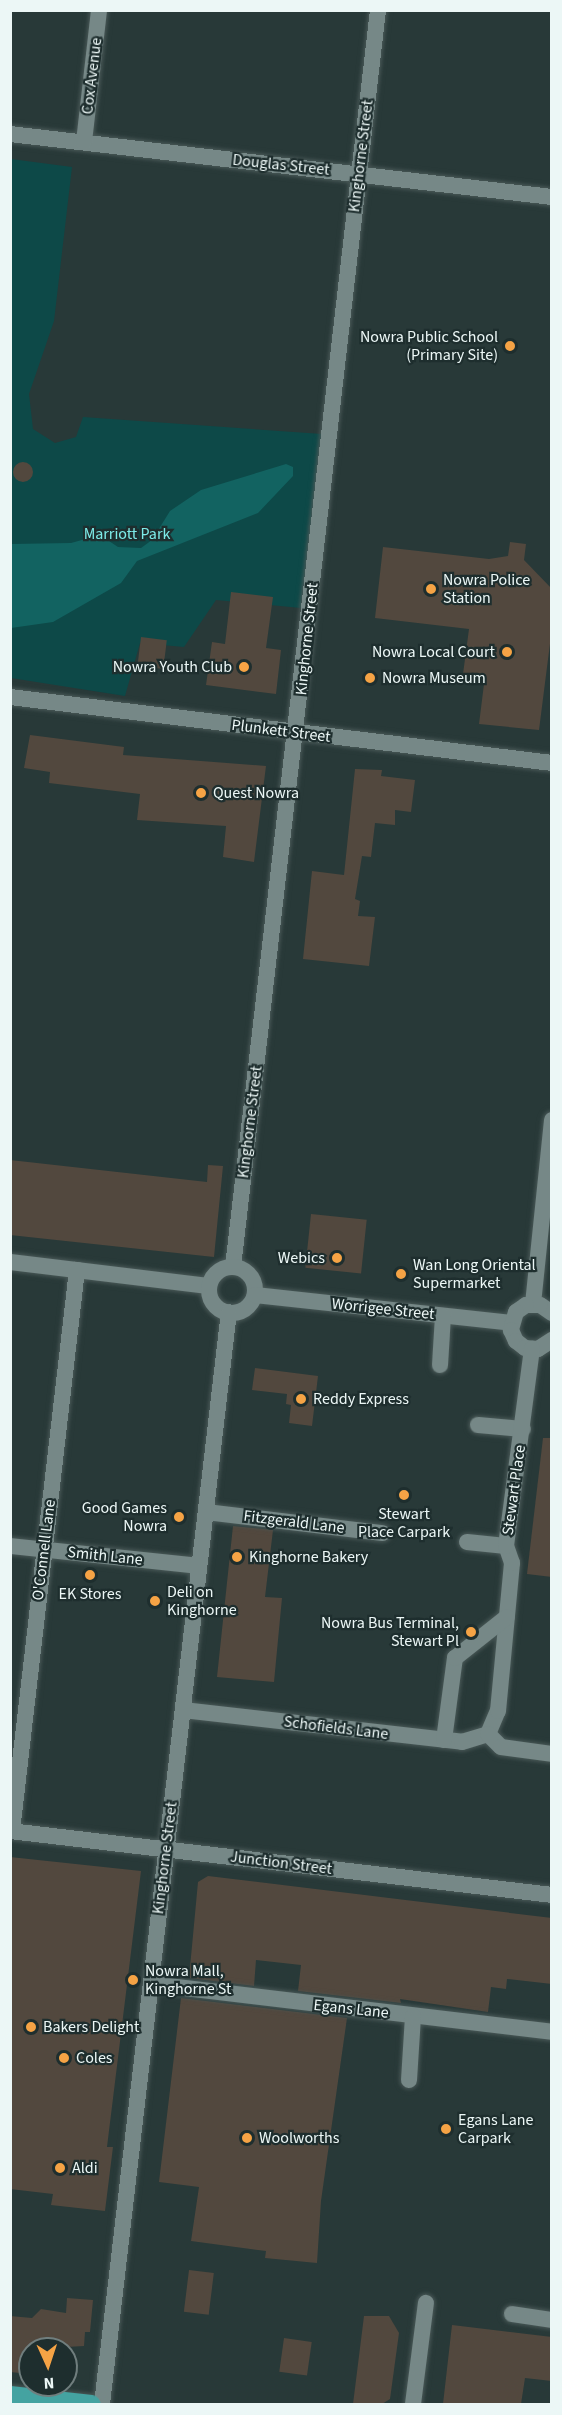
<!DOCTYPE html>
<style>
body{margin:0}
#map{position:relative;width:562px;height:2415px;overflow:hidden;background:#283938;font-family:"Source Sans 3",sans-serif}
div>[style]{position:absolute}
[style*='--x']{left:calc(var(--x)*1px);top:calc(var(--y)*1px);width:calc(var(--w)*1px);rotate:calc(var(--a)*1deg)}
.green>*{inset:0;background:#0d4948}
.water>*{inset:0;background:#126361}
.building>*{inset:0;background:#52483e;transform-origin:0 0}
.round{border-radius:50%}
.roads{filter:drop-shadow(0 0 2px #495857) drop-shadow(0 0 2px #495857)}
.minor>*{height:16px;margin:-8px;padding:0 8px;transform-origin:8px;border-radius:8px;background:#768887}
.minor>.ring{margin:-8px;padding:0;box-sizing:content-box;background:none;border:16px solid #768887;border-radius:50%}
.major>*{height:18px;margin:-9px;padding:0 9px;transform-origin:9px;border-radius:9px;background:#44a3a1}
.dots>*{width:16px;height:16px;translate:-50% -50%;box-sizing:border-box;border:3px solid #1e2e2e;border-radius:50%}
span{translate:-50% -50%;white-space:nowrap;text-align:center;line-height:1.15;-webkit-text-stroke:4.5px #1e2e2e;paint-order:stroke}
.street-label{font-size:16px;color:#ecf7f6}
.poi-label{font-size:16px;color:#ecf7f6}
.right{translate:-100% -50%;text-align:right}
.left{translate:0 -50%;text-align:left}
.park-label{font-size:16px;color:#7dece9}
.frame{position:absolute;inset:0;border:12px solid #ecf7f6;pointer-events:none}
.north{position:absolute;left:18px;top:2337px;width:60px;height:60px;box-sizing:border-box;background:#1e2e2e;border:2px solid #707e7e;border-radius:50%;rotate:177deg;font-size:16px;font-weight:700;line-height:24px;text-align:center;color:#ecf7f6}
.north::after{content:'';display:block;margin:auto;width:21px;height:27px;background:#f5a345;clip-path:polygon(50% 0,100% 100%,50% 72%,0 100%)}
</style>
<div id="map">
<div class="green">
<div style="clip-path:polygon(11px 159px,72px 167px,54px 321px,29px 394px,33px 429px,55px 443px,76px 437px,83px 417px,322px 434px,301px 608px,216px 600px,184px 647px,140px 643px,125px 696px,11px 678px)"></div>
</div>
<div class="water">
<div style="clip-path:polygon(286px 464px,293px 467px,293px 476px,258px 513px,137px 561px,121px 583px,53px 622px,11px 628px,11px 544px,71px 543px,100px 535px,118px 547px,141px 548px,152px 540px,170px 511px,201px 490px)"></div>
</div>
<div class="building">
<div class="round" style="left:13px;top:462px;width:20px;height:20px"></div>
<div style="clip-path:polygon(510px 542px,526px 544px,524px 560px,552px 589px,552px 628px,539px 730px,479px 724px,485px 676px,463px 674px,469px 629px,375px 618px,383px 547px,489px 559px,508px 556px)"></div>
<div style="clip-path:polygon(231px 592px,273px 597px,266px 648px,281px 650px,276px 694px,206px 685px,212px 642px,225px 644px)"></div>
<div style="left:141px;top:637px;width:26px;height:29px;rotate:7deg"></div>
<div style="clip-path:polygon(30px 735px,124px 747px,123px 755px,266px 766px,254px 862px,223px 857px,226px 826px,137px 820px,140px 794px,49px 783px,50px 772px,24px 768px)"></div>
<div style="clip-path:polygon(355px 769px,382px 770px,381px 776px,415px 780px,411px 812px,395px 810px,395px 825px,375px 823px,371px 857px,362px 856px,355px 899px,360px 901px,358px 916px,375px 917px,369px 966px,303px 959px,312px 871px,344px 875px)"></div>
<div style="clip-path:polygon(10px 1160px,207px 1182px,208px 1165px,223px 1166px,214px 1257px,10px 1235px)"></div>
<div style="left:311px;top:1214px;width:56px;height:54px;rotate:6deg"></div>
<div style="clip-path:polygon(255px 1368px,318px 1376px,312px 1426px,289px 1423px,291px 1405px,286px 1404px,287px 1394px,252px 1390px)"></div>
<div style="clip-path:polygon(543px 1438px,552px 1438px,552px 1577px,527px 1574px)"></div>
<div style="clip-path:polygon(233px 1526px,273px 1530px,265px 1597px,282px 1598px,274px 1682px,217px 1677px)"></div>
<div style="clip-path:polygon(10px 1857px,141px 1871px,107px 2147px,113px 2147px,105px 2211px,51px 2205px,53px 2194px,10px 2189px)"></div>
<div style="clip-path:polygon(208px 1876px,552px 1918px,552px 1984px,507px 1979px,506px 1989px,491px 1987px,488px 2012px,400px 1999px,401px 2003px,298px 1991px,301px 1965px,256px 1960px,254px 1986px,189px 1978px,198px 1882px)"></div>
<div style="clip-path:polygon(181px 1998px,347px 2018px,321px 2201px,317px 2263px,265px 2258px,266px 2251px,191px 2241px,199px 2187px,159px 2182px)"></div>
<div style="left:189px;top:2270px;width:25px;height:42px;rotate:7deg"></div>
<div style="clip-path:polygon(67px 2298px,93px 2300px,90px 2332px,85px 2332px,84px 2346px,30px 2349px,30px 2374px,10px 2372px,10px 2316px,32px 2318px,41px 2309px,66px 2313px)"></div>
<div style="clip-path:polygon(364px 2316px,389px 2316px,399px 2333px,390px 2399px,382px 2404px,353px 2404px)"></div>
<div style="clip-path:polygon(452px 2325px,552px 2337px,552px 2381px,525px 2378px,521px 2404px,443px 2404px)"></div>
<div style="left:284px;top:2338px;width:28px;height:34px;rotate:8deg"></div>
</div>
<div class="roads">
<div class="minor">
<div style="--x:10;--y:134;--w:546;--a:6.63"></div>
<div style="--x:84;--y:142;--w:133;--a:-83.5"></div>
<div style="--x:10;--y:697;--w:546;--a:6.94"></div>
<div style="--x:10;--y:1262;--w:200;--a:6.9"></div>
<div style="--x:233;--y:1267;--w:1265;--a:-83.42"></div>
<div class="ring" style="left:209px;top:1267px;width:30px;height:30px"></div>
<div style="--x:255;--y:1295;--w:258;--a:6.2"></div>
<div style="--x:533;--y:1304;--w:185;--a:-84.1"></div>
<div style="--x:552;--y:1313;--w:14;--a:-146"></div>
<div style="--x:540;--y:1305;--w:14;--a:180"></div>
<div style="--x:526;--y:1305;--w:12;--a:145"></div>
<div style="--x:516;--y:1312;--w:19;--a:106"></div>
<div style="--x:511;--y:1330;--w:12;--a:66"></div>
<div style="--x:516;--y:1341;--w:11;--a:38"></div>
<div style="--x:525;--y:1348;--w:13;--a:4"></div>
<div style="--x:538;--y:1349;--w:17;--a:-33"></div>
<div style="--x:440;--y:1365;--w:49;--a:-86.5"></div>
<div style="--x:478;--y:1425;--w:45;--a:5.1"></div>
<div style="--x:206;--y:1512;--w:178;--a:6.8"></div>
<div style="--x:467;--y:1542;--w:39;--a:6"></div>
<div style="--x:10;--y:1546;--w:190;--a:6"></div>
<div style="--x:183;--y:1710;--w:281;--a:6.5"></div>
<div style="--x:462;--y:1742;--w:27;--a:-17"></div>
<div style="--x:488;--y:1734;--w:25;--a:-67"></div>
<div style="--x:498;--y:1711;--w:149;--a:-84.6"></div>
<div style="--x:512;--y:1563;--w:18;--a:-109"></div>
<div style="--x:506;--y:1546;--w:199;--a:-82.5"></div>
<div style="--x:488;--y:1734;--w:18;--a:45"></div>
<div style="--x:501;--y:1747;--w:51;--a:7.8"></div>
<div style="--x:444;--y:1740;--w:83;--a:-82.4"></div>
<div style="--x:455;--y:1658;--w:66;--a:-38.3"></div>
<div style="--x:10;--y:1831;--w:546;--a:6.73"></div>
<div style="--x:12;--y:1831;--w:565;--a:-83.39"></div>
<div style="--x:151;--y:1984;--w:404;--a:6.8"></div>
<div style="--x:409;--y:2080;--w:64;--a:-86.4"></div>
<div style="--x:512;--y:2314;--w:40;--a:8.5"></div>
<div style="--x:102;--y:2404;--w:1099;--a:-83.37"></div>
<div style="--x:413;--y:2404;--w:102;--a:-82.7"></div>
</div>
<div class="major">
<div style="--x:10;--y:2395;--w:82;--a:6.3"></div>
</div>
</div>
<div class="dots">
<div style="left:510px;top:346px;background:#f5a345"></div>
<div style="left:431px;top:589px;background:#f5a345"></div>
<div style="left:507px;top:652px;background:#f5a345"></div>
<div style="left:244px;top:667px;background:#f5a345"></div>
<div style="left:370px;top:678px;background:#f5a345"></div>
<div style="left:201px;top:793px;background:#f5a345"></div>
<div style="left:337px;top:1258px;background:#f5a345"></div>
<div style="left:401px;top:1274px;background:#f5a345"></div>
<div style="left:301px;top:1399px;background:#f5a345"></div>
<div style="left:404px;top:1495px;background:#f5a345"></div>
<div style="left:179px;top:1517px;background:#f5a345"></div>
<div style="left:237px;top:1557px;background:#f5a345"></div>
<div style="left:90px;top:1575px;background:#f5a345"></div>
<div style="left:155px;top:1601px;background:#f5a345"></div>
<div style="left:471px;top:1632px;background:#f5a345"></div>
<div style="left:133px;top:1980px;background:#f5a345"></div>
<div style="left:31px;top:2027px;background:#f5a345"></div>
<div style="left:64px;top:2058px;background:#f5a345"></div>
<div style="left:446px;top:2129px;background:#f5a345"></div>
<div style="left:247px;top:2138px;background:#f5a345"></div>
<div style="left:60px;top:2168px;background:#f5a345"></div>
</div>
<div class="street-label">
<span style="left:92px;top:76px;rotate:-83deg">Cox Avenue</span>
<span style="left:361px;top:156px;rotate:-83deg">Kinghorne Street</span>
<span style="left:281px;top:165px;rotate:6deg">Douglas Street</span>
<span style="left:307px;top:639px;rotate:-84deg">Kinghorne Street</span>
<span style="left:281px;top:731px;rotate:7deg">Plunkett Street</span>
<span style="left:250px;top:1122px;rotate:-83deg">Kinghorne Street</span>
<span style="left:383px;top:1309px;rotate:6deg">Worrigee Street</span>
<span style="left:514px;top:1490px;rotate:-82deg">Stewart Place</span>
<span style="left:294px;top:1522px;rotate:7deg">Fitzgerald Lane</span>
<span style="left:44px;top:1550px;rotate:-83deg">O'Connell Lane</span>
<span style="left:105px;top:1556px;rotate:6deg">Smith Lane</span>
<span style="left:336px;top:1728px;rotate:7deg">Schofields Lane</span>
<span style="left:165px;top:1858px;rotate:-83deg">Kinghorne Street</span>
<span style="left:281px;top:1863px;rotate:7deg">Junction Street</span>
<span style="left:351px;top:2009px;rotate:6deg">Egans Lane</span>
</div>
<div class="poi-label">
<span class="right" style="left:498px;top:346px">Nowra Public School<br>(Primary Site)</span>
<span class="left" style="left:443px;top:589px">Nowra Police<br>Station</span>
<span class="right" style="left:495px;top:652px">Nowra Local Court</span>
<span class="right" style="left:232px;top:667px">Nowra Youth Club</span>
<span class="left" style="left:382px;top:678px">Nowra Museum</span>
<span class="left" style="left:213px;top:793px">Quest Nowra</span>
<span class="right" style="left:325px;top:1258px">Webics</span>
<span class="left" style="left:413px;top:1274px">Wan Long Oriental<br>Supermarket</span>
<span class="left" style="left:313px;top:1399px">Reddy Express</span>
<span class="right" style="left:167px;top:1517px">Good Games<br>Nowra</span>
<span style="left:404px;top:1523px">Stewart<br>Place Carpark</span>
<span class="left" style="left:249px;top:1557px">Kinghorne Bakery</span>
<span class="left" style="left:167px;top:1601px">Deli on<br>Kinghorne</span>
<span style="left:90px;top:1594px">EK Stores</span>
<span class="right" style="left:459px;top:1632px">Nowra Bus Terminal,<br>Stewart Pl</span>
<span class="left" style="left:145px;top:1980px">Nowra Mall,<br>Kinghorne St</span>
<span class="left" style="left:43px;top:2027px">Bakers Delight</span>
<span class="left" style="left:76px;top:2058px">Coles</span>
<span class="left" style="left:458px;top:2129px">Egans Lane<br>Carpark</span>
<span class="left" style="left:259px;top:2138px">Woolworths</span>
<span class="left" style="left:72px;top:2168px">Aldi</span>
</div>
<div class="park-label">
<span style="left:127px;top:534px">Marriott Park</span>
</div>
<div class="frame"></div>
<div class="north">N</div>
</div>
